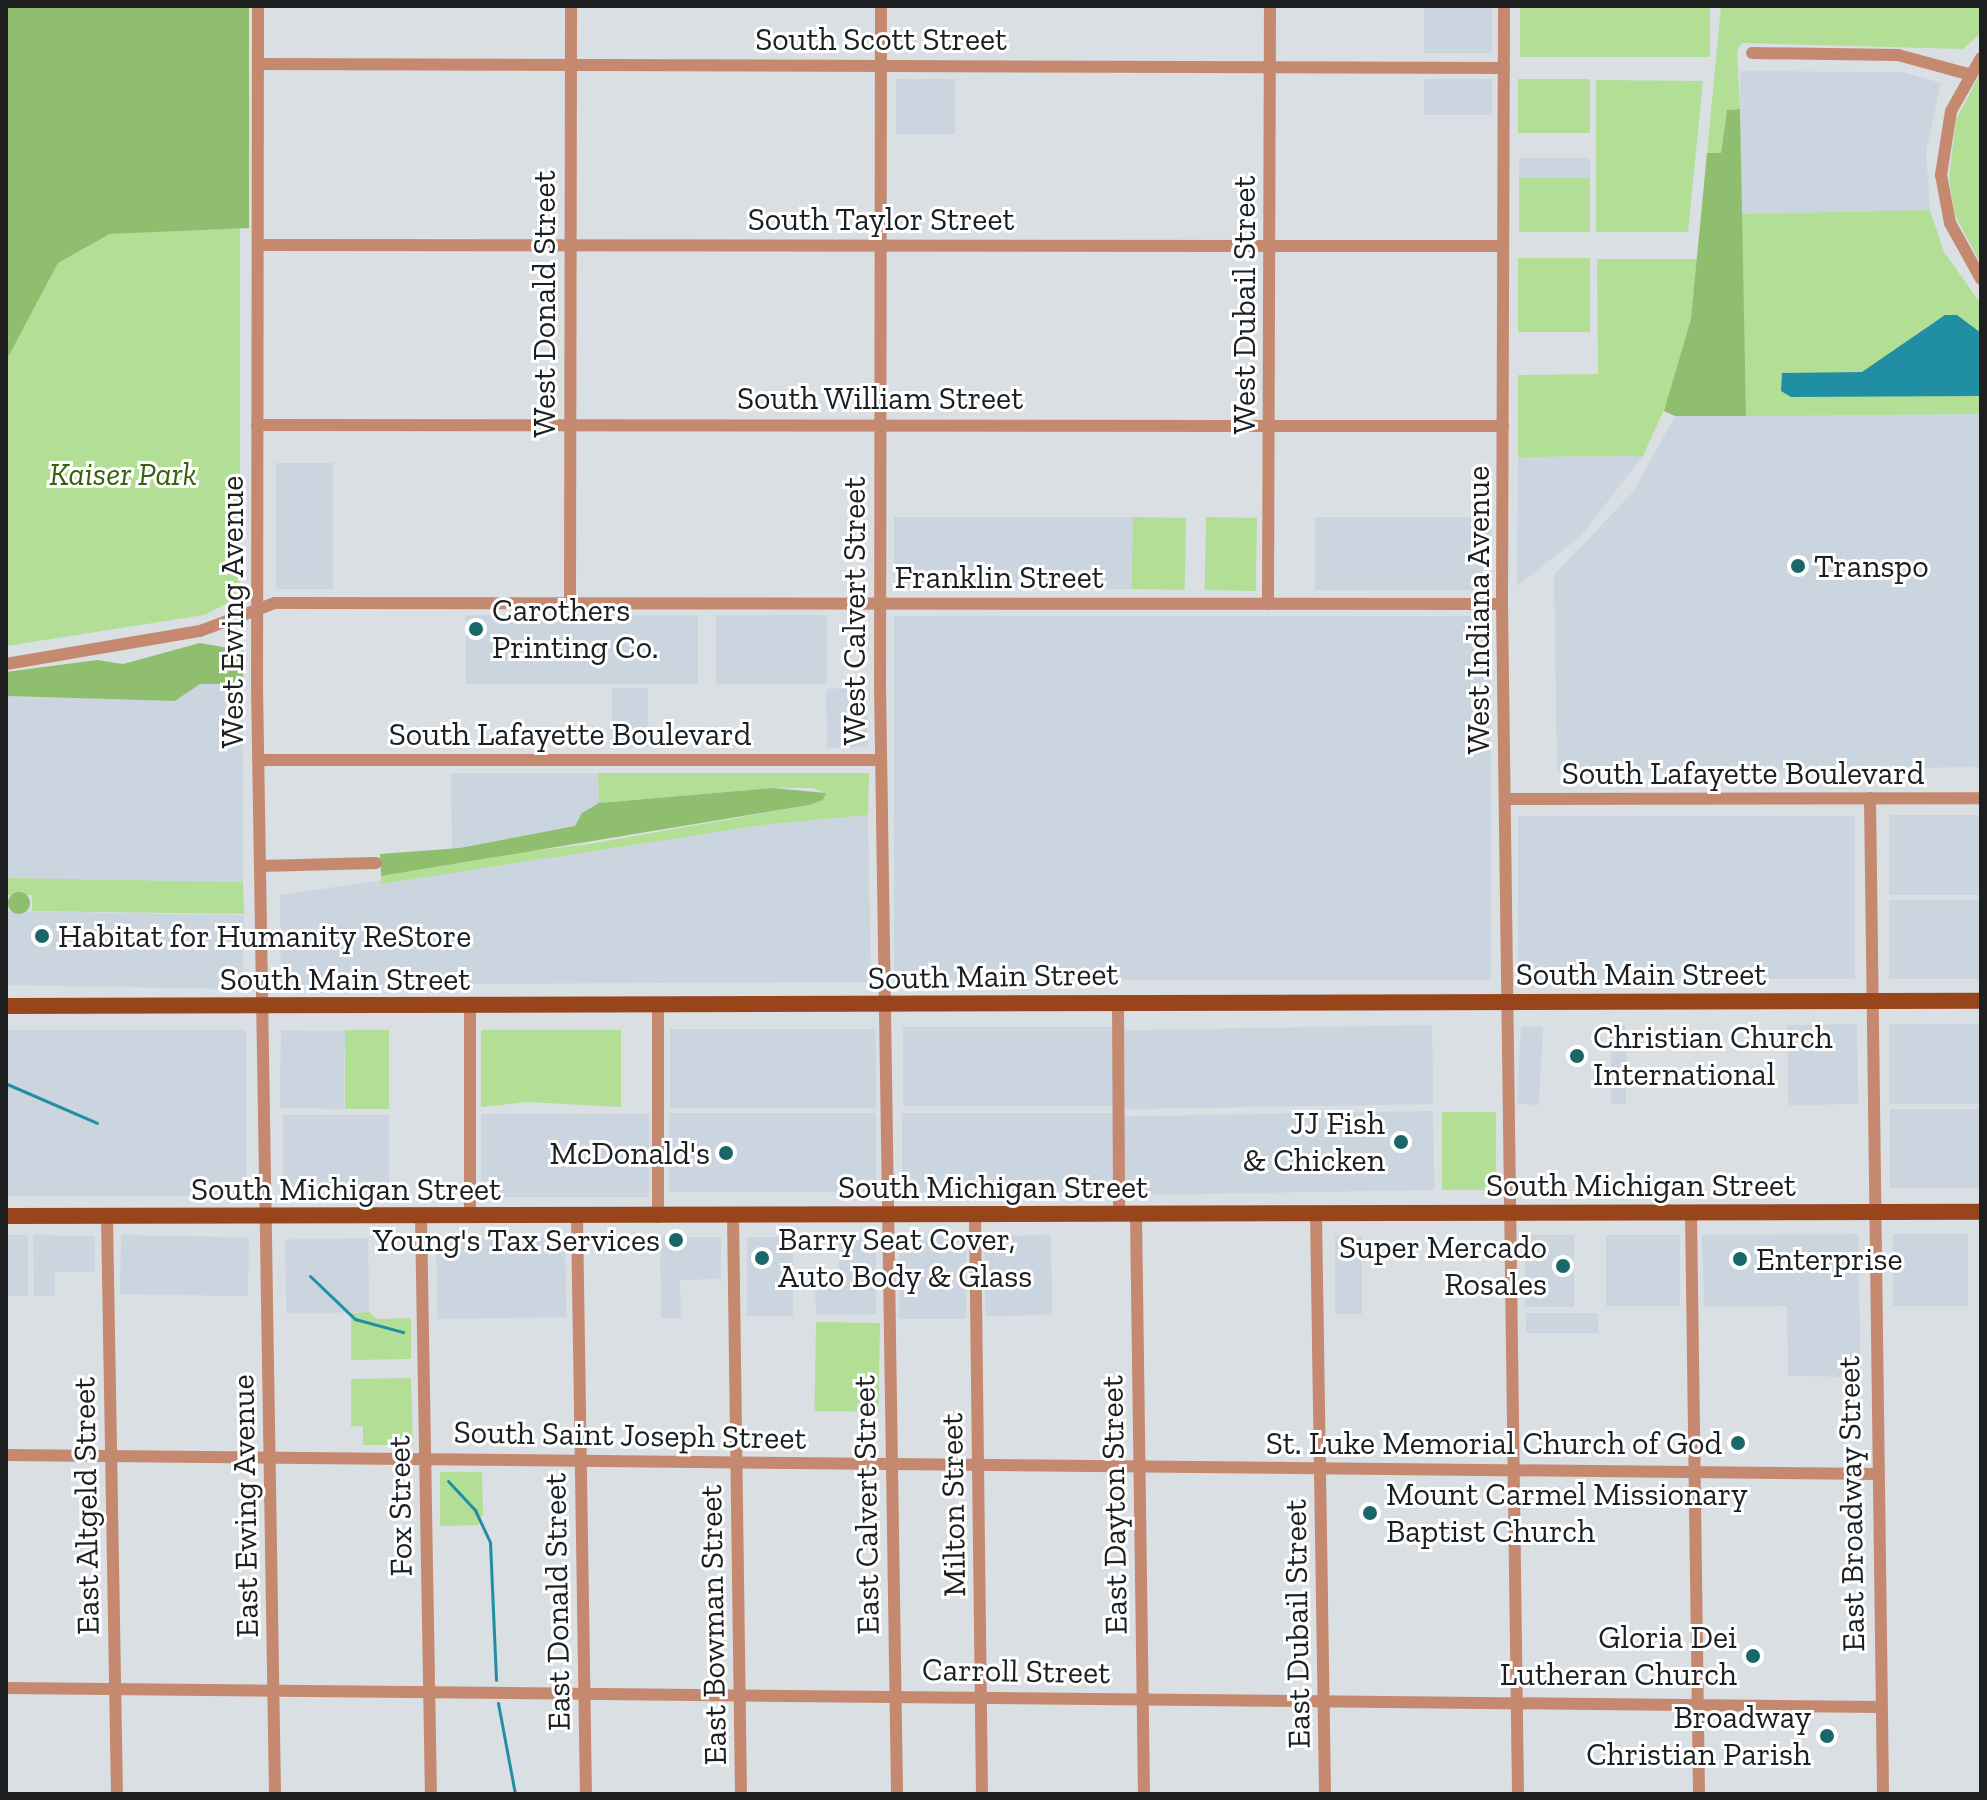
<!DOCTYPE html>
<style>
body{margin:0}
#map{position:relative;width:1987px;height:1800px;overflow:hidden;background:#dadfe4;font-family:"Zilla Slab",serif}
div>[style]{position:absolute}
[style*='--x']{left:calc(var(--x)*1px);top:calc(var(--y)*1px);width:calc(var(--w)*1px);rotate:calc(var(--a)*1deg)}
.built>*{inset:0;background:#cbd5e0;transform-origin:0 0}
.green>*{inset:0;background:#b2de96;transform-origin:0 0}
.forest>*{inset:0;background:#8fbf6e}
.round{border-radius:50%}
.water>*{inset:0;background:#218fa3}
.stream>*{height:3px;margin:-1.5px;padding:0 1.5px;transform-origin:1.5px;border-radius:1.5px;background:#218fa3}
.minor>*{height:12px;margin:-6px;padding:0 6px;transform-origin:6px;border-radius:6px;background:#c58970}
.major>*{height:16px;margin:-8px;padding:0 8px;transform-origin:8px;border-radius:8px;background:#98451c}
.dots>*{width:22px;height:22px;translate:-50% -50%;box-sizing:border-box;border:4px solid #fff;border-radius:50%}
span{translate:-50% -50%;white-space:nowrap;text-align:center;line-height:1.15;-webkit-text-stroke:6px #fff;paint-order:stroke}
.street-label{font-size:32px;color:#1c1e20}
.park-label{font-size:32px;color:#36620b;font-style:italic}
.poi-label{font-size:32px;color:#1c1e20}
.left{translate:0 -50%;text-align:left}
.right{translate:-100% -50%;text-align:right}
.frame{position:absolute;inset:0;border:8px solid #1c1e20;pointer-events:none}
</style>
<div id="map">
<div class="built">
<div style="left:1424px;top:6px;width:68px;height:47px"></div>
<div style="clip-path:polygon(1740px 71px,1902px 72px,1941px 83px,1926px 151px,1930px 210px,1741px 214px)"></div>
<div style="left:896px;top:79px;width:59px;height:55px"></div>
<div style="left:1492px;top:79px;width:36px;height:68px;rotate:90deg"></div>
<div style="left:1519px;top:158px;width:71px;height:20px"></div>
<div style="clip-path:polygon(1981px 414px,1981px 767px,1557px 772px,1554px 575px,1633px 492px,1675px 416px)"></div>
<div style="clip-path:polygon(1643px 456px,1580px 537px,1517px 586px,1518px 457px)"></div>
<div style="left:276px;top:463px;width:57px;height:126px"></div>
<div style="left:894px;top:517px;width:239px;height:72px"></div>
<div style="left:1315px;top:517px;width:176px;height:73px"></div>
<div style="left:466px;top:615px;width:232px;height:69px"></div>
<div style="left:716px;top:615px;width:111px;height:69px"></div>
<div style="left:1491px;top:616px;width:364px;height:597px;rotate:90deg"></div>
<div style="clip-path:polygon(200px 684px,243px 684px,243px 882px,6px 878px,6px 696px,175px 701px)"></div>
<div style="left:612px;top:688px;width:36px;height:59px"></div>
<div style="left:867px;top:688px;width:59px;height:41px;rotate:89deg"></div>
<div style="clip-path:polygon(451px 773px,598px 773px,600px 834px,452px 854px)"></div>
<div style="clip-path:polygon(868px 815px,871px 982px,281px 985px,280px 895px,762px 825px)"></div>
<div style="left:1889px;top:815px;width:92px;height:80px"></div>
<div style="left:1855px;top:816px;width:163px;height:337px;rotate:90deg"></div>
<div style="left:1981px;top:900px;width:79px;height:92px;rotate:90deg"></div>
<div style="left:6px;top:911px;width:238px;height:74px;rotate:1deg"></div>
<div style="left:1857px;top:1024px;width:80px;height:70px;rotate:89deg"></div>
<div style="left:1889px;top:1024px;width:92px;height:80px"></div>
<div style="left:1432px;top:1025px;width:79px;height:308px;rotate:89deg"></div>
<div style="left:1611px;top:1025px;width:15px;height:79px"></div>
<div style="left:1521px;top:1026px;width:22px;height:78px;rotate:3deg"></div>
<div style="left:1114px;top:1027px;width:79px;height:211px;rotate:90deg"></div>
<div style="left:670px;top:1029px;width:206px;height:79px"></div>
<div style="left:6px;top:1030px;width:240px;height:166px"></div>
<div style="left:281px;top:1030px;width:64px;height:78px;rotate:1deg"></div>
<div style="left:1890px;top:1109px;width:91px;height:79px"></div>
<div style="left:1433px;top:1111px;width:79px;height:310px;rotate:89deg"></div>
<div style="left:876px;top:1113px;width:79px;height:207px;rotate:90deg"></div>
<div style="left:902px;top:1113px;width:212px;height:79px"></div>
<div style="left:481px;top:1114px;width:168px;height:83px"></div>
<div style="left:283px;top:1115px;width:106px;height:83px"></div>
<div style="clip-path:polygon(1858px 1234px,1861px 1377px,1788px 1376px,1787px 1306px,1704px 1307px,1702px 1235px)"></div>
<div style="left:1893px;top:1234px;width:75px;height:72px"></div>
<div style="left:6px;top:1235px;width:22px;height:61px"></div>
<div style="clip-path:polygon(33px 1235px,95px 1236px,95px 1272px,55px 1272px,55px 1296px,34px 1296px)"></div>
<div style="left:121px;top:1235px;width:128px;height:59px;rotate:1deg"></div>
<div style="left:1051px;top:1235px;width:80px;height:67px;rotate:89deg"></div>
<div style="left:1525px;top:1235px;width:49px;height:72px"></div>
<div style="left:1606px;top:1235px;width:74px;height:71px"></div>
<div style="clip-path:polygon(876px 1236px,876px 1314px,816px 1315px,815px 1287px,839px 1287px,838px 1237px)"></div>
<div style="left:899px;top:1236px;width:67px;height:83px"></div>
<div style="left:1335px;top:1236px;width:27px;height:78px"></div>
<div style="left:565px;top:1237px;width:80px;height:129px;rotate:89deg"></div>
<div style="clip-path:polygon(660px 1237px,721px 1237px,721px 1279px,680px 1280px,681px 1318px,661px 1318px)"></div>
<div style="left:747px;top:1237px;width:46px;height:79px"></div>
<div style="left:368px;top:1238px;width:74px;height:83px;rotate:89deg"></div>
<div style="left:1526px;top:1313px;width:72px;height:20px"></div>
</div>
<div class="green">
<div style="left:1520px;top:6px;width:190px;height:51px"></div>
<div style="clip-path:polygon(1721px 6px,1981px 6px,1981px 33px,1963px 49px,1742px 43px,1737px 51px,1740px 109px,1727px 110px,1721px 154px,1707px 153px)"></div>
<div style="clip-path:polygon(1981px 72px,1981px 264px,1954px 213px,1949px 178px,1956px 120px)"></div>
<div style="left:1590px;top:79px;width:54px;height:72px;rotate:90deg"></div>
<div style="clip-path:polygon(1596px 80px,1703px 81px,1688px 232px,1596px 232px)"></div>
<div style="left:1519px;top:178px;width:71px;height:54px"></div>
<div style="clip-path:polygon(1930px 210px,1944px 252px,1981px 304px,1981px 414px,1746px 416px,1741px 214px)"></div>
<div style="clip-path:polygon(240px 228px,240px 587px,231px 601px,204px 615px,6px 646px,6px 361px,58px 263px,111px 234px)"></div>
<div style="left:1518px;top:258px;width:72px;height:74px"></div>
<div style="clip-path:polygon(1597px 259px,1698px 259px,1691px 319px,1671px 394px,1643px 456px,1518px 457px,1518px 375px,1598px 374px)"></div>
<div style="left:1133px;top:517px;width:53px;height:72px;rotate:1deg"></div>
<div style="left:1206px;top:517px;width:51px;height:73px;rotate:1deg"></div>
<div style="clip-path:polygon(598px 773px,869px 773px,868px 815px,762px 825px,381px 884px,381px 876px,465px 859px,590px 844px,809px 805px,823px 800px,826px 793px,813px 788px,773px 788px,599px 803px)"></div>
<div style="clip-path:polygon(6px 878px,243px 882px,244px 914px,32px 911px,32px 895px,6px 895px)"></div>
<div style="left:389px;top:1030px;width:79px;height:44px;rotate:90deg"></div>
<div style="clip-path:polygon(481px 1030px,621px 1030px,621px 1107px,528px 1102px,481px 1107px)"></div>
<div style="left:1442px;top:1112px;width:54px;height:78px"></div>
<div style="clip-path:polygon(369px 1312px,377px 1319px,411px 1318px,411px 1359px,351px 1360px,351px 1313px)"></div>
<div style="left:816px;top:1322px;width:64px;height:89px;rotate:1deg"></div>
<div style="clip-path:polygon(411px 1378px,413px 1445px,363px 1445px,363px 1426px,351px 1426px,351px 1379px)"></div>
<div style="clip-path:polygon(440px 1472px,482px 1472px,483px 1514px,478px 1525px,440px 1526px)"></div>
</div>
<div class="forest">
<div style="clip-path:polygon(6px 6px,249px 6px,249px 228px,110px 234px,58px 263px,6px 361px)"></div>
<div style="clip-path:polygon(1740px 109px,1746px 416px,1675px 416px,1664px 411px,1691px 319px,1707px 153px,1721px 153px,1727px 110px)"></div>
<div style="clip-path:polygon(200px 643px,244px 651px,243px 684px,200px 684px,175px 701px,6px 696px,6px 672px,97px 660px,123px 664px)"></div>
<div style="clip-path:polygon(773px 788px,826px 793px,823px 800px,809px 805px,381px 876px,380px 854px,460px 848px,575px 826px,582px 813px,599px 803px)"></div>
<div class="round" style="left:8px;top:892px;width:22px;height:22px"></div>
</div>
<div class="water">
<div style="clip-path:polygon(1945px 315px,1957px 315px,1981px 333px,1981px 396px,1791px 397px,1781px 391px,1782px 373px,1862px 372px)"></div>
</div>
<div class="stream">
<div style="--x:7;--y:1084;--w:98;--a:23.4"></div>
<div style="--x:310;--y:1276;--w:62;--a:43.7"></div>
<div style="--x:355;--y:1319;--w:50;--a:15.2"></div>
<div style="--x:448;--y:1481;--w:40;--a:47"></div>
<div style="--x:475;--y:1510;--w:35;--a:65"></div>
<div style="--x:490;--y:1542;--w:138;--a:87.5"></div>
<div style="--x:498;--y:1703;--w:93;--a:79.4"></div>
</div>
<div class="minor">
<div style="--x:258;--y:6;--w:679;--a:90.08"></div>
<div style="--x:257;--y:685;--w:1109;--a:89.07"></div>
<div style="--x:881;--y:6;--w:679;--a:90.08"></div>
<div style="--x:880;--y:685;--w:1109;--a:89.12"></div>
<div style="--x:1504;--y:6;--w:598;--a:90.19"></div>
<div style="--x:1502;--y:604;--w:1190;--a:89.23"></div>
<div style="--x:1752;--y:53;--w:146;--a:0.8"></div>
<div style="--x:1898;--y:55;--w:73;--a:15.2"></div>
<div style="--x:1981;--y:58;--w:61;--a:119.5"></div>
<div style="--x:1951;--y:111;--w:65;--a:98.9"></div>
<div style="--x:1941;--y:175;--w:49;--a:79.4"></div>
<div style="--x:1950;--y:223;--w:64;--a:61"></div>
<div style="--x:258;--y:64;--w:1246;--a:0.18"></div>
<div style="--x:258;--y:245;--w:1245;--a:0.05"></div>
<div style="--x:257;--y:425;--w:1246;--a:0.05"></div>
<div style="--x:570;--y:602;--w:596;--a:-89.9"></div>
<div style="--x:1268;--y:604;--w:598;--a:-89.81"></div>
<div style="--x:6;--y:664;--w:197;--a:-9.7"></div>
<div style="--x:200;--y:631;--w:80;--a:-20.5"></div>
<div style="--x:275;--y:603;--w:1227;--a:0.05"></div>
<div style="--x:258;--y:760;--w:623;--a:0"></div>
<div style="--x:1870;--y:798;--w:996;--a:89.25"></div>
<div style="--x:1505;--y:799;--w:476;--a:-0.1"></div>
<div style="--x:260;--y:866;--w:116;--a:-1.5"></div>
<div style="--x:1118;--y:1003;--w:212;--a:89.7"></div>
<div style="--x:470;--y:1006;--w:211;--a:90"></div>
<div style="--x:658;--y:1006;--w:211;--a:90"></div>
<div style="--x:1691;--y:1213;--w:581;--a:89.21"></div>
<div style="--x:1316;--y:1214;--w:580;--a:89.11"></div>
<div style="--x:733;--y:1215;--w:579;--a:89.21"></div>
<div style="--x:975;--y:1215;--w:579;--a:89.31"></div>
<div style="--x:1136;--y:1215;--w:579;--a:89.21"></div>
<div style="--x:107;--y:1217;--w:577;--a:89.01"></div>
<div style="--x:577;--y:1217;--w:577;--a:89.11"></div>
<div style="--x:421;--y:1218;--w:576;--a:89.01"></div>
<div style="--x:6;--y:1455;--w:1871;--a:0.58"></div>
<div style="--x:6;--y:1688;--w:1875;--a:0.58"></div>
</div>
<div class="major">
<div style="--x:6;--y:1006;--w:1975;--a:-0.15"></div>
<div style="--x:6;--y:1216;--w:1975;--a:-0.12"></div>
</div>
<div class="dots">
<div style="left:1798px;top:566px;background:#196769"></div>
<div style="left:476px;top:629px;background:#196769"></div>
<div style="left:42px;top:936px;background:#196769"></div>
<div style="left:1577px;top:1056px;background:#196769"></div>
<div style="left:1401px;top:1142px;background:#196769"></div>
<div style="left:726px;top:1153px;background:#196769"></div>
<div style="left:676px;top:1240px;background:#196769"></div>
<div style="left:762px;top:1258px;background:#196769"></div>
<div style="left:1740px;top:1259px;background:#196769"></div>
<div style="left:1563px;top:1266px;background:#196769"></div>
<div style="left:1738px;top:1443px;background:#196769"></div>
<div style="left:1370px;top:1513px;background:#196769"></div>
<div style="left:1753px;top:1656px;background:#196769"></div>
<div style="left:1827px;top:1736px;background:#196769"></div>
</div>
<div class="street-label">
<span style="left:881px;top:39px">South Scott Street</span>
<span style="left:881px;top:219px">South Taylor Street</span>
<span style="left:544px;top:304px;rotate:-90deg">West Donald Street</span>
<span style="left:1244px;top:305px;rotate:-90deg">West Dubail Street</span>
<span style="left:880px;top:398px">South William Street</span>
<span style="left:999px;top:577px">Franklin Street</span>
<span style="left:1478px;top:610px;rotate:-90deg">West Indiana Avenue</span>
<span style="left:854px;top:611px;rotate:-90deg">West Calvert Street</span>
<span style="left:232px;top:612px;rotate:-90deg">West Ewing Avenue</span>
<span style="left:570px;top:734px">South Lafayette Boulevard</span>
<span style="left:1743px;top:773px">South Lafayette Boulevard</span>
<span style="left:1641px;top:974px">South Main Street</span>
<span style="left:993px;top:976px;rotate:-1deg">South Main Street</span>
<span style="left:345px;top:979px">South Main Street</span>
<span style="left:1641px;top:1185px">South Michigan Street</span>
<span style="left:993px;top:1187px">South Michigan Street</span>
<span style="left:346px;top:1189px">South Michigan Street</span>
<span style="left:630px;top:1435px;rotate:1deg">South Saint Joseph Street</span>
<span style="left:1851px;top:1504px;rotate:-91deg">East Broadway Street</span>
<span style="left:866px;top:1505px;rotate:-91deg">East Calvert Street</span>
<span style="left:953px;top:1505px;rotate:-91deg">Milton Street</span>
<span style="left:1114px;top:1505px;rotate:-91deg">East Dayton Street</span>
<span style="left:86px;top:1506px;rotate:-91deg">East Altgeld Street</span>
<span style="left:245px;top:1506px;rotate:-91deg">East Ewing Avenue</span>
<span style="left:400px;top:1506px;rotate:-91deg">Fox Street</span>
<span style="left:557px;top:1602px;rotate:-91deg">East Donald Street</span>
<span style="left:1297px;top:1624px;rotate:-91deg">East Dubail Street</span>
<span style="left:713px;top:1625px;rotate:-91deg">East Bowman Street</span>
<span style="left:1016px;top:1671px;rotate:1deg">Carroll Street</span>
</div>
<div class="park-label">
<span style="left:123px;top:474px">Kaiser Park</span>
</div>
<div class="poi-label">
<span class="left" style="left:1814px;top:566px">Transpo</span>
<span class="left" style="left:492px;top:629px">Carothers<br>Printing Co.</span>
<span class="left" style="left:58px;top:936px">Habitat for Humanity ReStore</span>
<span class="left" style="left:1593px;top:1056px">Christian Church<br>International</span>
<span class="right" style="left:1385px;top:1142px">JJ Fish<br>&amp; Chicken</span>
<span class="right" style="left:710px;top:1153px">McDonald's</span>
<span class="right" style="left:660px;top:1240px">Young's Tax Services</span>
<span class="left" style="left:778px;top:1258px">Barry Seat Cover,<br>Auto Body &amp; Glass</span>
<span class="right" style="left:1547px;top:1266px">Super Mercado<br>Rosales</span>
<span class="left" style="left:1756px;top:1259px">Enterprise</span>
<span class="right" style="left:1722px;top:1443px">St. Luke Memorial Church of God</span>
<span class="left" style="left:1386px;top:1513px">Mount Carmel Missionary<br>Baptist Church</span>
<span class="right" style="left:1737px;top:1656px">Gloria Dei<br>Lutheran Church</span>
<span class="right" style="left:1811px;top:1736px">Broadway<br>Christian Parish</span>
</div>
<div class="frame"></div>
</div>
